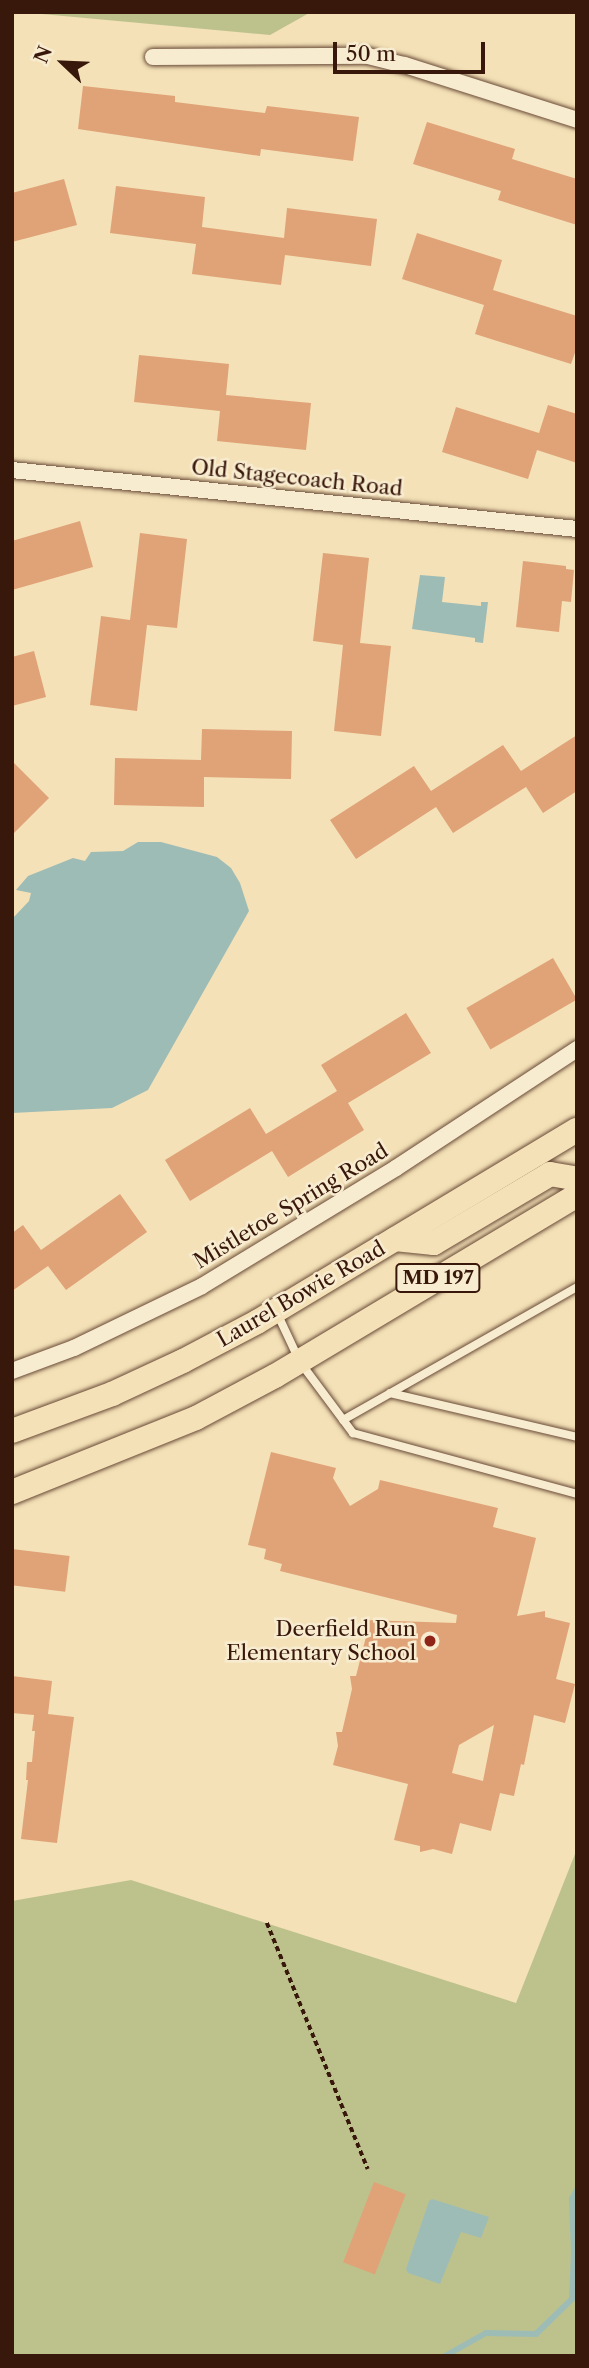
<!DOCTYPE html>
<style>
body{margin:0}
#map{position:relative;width:589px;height:2368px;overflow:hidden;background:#f4e1b7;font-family:"Libre Caslon Text",serif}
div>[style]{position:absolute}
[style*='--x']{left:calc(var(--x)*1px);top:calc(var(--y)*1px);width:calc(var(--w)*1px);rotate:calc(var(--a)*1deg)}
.green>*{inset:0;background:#bdc28d}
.water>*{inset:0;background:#9ebcb6}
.stream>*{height:6px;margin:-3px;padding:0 3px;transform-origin:3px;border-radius:3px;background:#9ebcb6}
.building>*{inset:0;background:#e0a277;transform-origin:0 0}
.path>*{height:3.5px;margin-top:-1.75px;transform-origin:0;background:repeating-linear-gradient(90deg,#39180c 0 5px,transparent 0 8.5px)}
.roads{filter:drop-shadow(0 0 2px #684a37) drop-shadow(0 0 2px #684a37)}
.service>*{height:8px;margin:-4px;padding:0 4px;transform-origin:4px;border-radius:4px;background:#f8ecd0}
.minor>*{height:16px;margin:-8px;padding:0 8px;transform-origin:8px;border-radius:8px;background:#f8ecd0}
.primary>*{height:24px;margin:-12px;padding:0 12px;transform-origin:12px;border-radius:12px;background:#f4e1b7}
.dots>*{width:19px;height:19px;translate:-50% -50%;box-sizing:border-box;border:4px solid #f8ecd0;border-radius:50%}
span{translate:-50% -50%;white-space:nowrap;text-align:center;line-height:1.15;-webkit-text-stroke:5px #f8ecd0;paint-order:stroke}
.shield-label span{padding:2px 5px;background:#f8ecd0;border:2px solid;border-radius:5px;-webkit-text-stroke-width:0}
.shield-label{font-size:19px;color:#39180c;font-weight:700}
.street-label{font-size:21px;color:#39180c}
.poi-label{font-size:21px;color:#39180c}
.right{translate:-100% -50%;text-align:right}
.frame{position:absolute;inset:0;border:14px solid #39180c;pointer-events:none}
.north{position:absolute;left:28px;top:28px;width:70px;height:70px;-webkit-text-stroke:5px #f8ecd0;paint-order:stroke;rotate:293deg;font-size:19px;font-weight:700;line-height:28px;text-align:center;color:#39180c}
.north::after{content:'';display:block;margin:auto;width:24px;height:32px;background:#39180c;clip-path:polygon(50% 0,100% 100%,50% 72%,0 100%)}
.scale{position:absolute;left:333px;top:42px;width:152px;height:32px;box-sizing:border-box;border:4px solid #39180c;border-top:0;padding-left:9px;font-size:21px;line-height:24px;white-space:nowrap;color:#39180c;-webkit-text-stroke:5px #f8ecd0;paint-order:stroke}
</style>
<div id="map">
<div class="green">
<div style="clip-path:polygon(20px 12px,311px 12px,270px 35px)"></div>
<div style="clip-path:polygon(577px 1849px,577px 2356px,12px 2356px,12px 1901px,131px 1880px,516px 2003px)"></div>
</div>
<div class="water">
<div style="clip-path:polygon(420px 575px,445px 577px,442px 602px,481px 606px,481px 602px,488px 602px,483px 643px,475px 642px,475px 638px,412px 629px)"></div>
<div style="clip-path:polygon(138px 842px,161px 842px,217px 857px,231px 868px,240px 883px,249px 911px,148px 1090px,112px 1108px,12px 1113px,12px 919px,29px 901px,31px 893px,16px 890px,28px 876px,73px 858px,85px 861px,91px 852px,123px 851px)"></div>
<div style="clip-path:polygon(432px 2199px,489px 2217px,481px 2238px,461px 2232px,440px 2284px,408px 2273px,406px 2269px,429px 2201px)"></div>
</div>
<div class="stream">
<div style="--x:445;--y:2356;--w:47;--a:-29.3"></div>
<div style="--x:486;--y:2333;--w:50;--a:1.1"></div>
<div style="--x:536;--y:2334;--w:50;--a:-44.2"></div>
<div style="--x:572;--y:2299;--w:47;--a:-87.6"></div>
<div style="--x:574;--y:2252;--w:53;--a:-92.2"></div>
<div style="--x:572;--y:2199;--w:10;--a:-61"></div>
</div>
<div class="building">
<div style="clip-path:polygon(83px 86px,175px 96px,175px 102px,265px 113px,267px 106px,359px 117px,353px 161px,261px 149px,260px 156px,78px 129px)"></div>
<div style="clip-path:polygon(427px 122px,515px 149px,512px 159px,577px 179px,577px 225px,498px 200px,501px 191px,413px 164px)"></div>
<div style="clip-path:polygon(64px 179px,77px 225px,12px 242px,12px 193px)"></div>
<div style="clip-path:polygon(116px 186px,205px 197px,202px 227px,284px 238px,287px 208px,377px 219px,371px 266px,285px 255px,281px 285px,192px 274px,196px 244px,110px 233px)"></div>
<div style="clip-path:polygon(417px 233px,502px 260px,493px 290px,577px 316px,577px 347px,571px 364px,475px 334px,484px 305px,402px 279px)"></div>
<div style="clip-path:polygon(139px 355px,229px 364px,226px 395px,311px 403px,306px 450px,217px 441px,220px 411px,134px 402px)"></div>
<div style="clip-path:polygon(548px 405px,577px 414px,577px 463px,537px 450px,528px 479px,442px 452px,456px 407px,539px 433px)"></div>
<div style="clip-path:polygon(80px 521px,93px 567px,12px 590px,12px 541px)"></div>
<div style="clip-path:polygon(140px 533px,187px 539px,177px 628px,147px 625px,137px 711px,90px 705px,101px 616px,130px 620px)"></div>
<div style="clip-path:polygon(323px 553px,369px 558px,360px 643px,391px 646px,381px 736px,334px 731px,343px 645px,313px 641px)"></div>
<div style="clip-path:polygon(523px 561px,566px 566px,566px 569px,574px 570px,571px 602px,562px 601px,559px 632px,516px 627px)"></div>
<div style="clip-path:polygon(34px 651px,46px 697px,12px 706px,12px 657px)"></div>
<div style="clip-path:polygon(202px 729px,292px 731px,291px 779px,204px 777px,204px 807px,114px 805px,115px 758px,201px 760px)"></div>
<div style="clip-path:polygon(577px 735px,577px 791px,543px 813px,526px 787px,453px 833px,436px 807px,356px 859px,330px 820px,414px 766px,431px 791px,503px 745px,521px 771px)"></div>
<div style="clip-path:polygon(12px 761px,49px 798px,12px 835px)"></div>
<div style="left:553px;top:958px;width:48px;height:100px;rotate:60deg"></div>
<div style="clip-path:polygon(406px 1013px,431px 1053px,348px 1103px,364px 1130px,288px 1177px,272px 1151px,190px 1201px,165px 1160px,250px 1108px,266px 1134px,337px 1091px,321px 1065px)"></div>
<div style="clip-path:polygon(120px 1194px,147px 1232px,66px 1290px,48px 1266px,12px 1291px,12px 1233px,23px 1225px,41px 1250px)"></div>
<div style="clip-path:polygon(evenodd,271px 1452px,336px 1468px,333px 1478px,350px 1506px,378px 1489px,380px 1480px,498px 1508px,493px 1527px,536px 1538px,517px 1616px,545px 1611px,545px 1617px,570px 1623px,556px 1679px,575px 1684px,565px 1723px,534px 1715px,524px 1765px,521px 1764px,514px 1796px,500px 1793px,491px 1831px,460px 1823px,452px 1854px,433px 1849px,420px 1852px,420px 1846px,394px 1840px,408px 1784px,333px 1765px,338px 1746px,336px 1732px,342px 1732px,352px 1689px,350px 1676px,356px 1676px,367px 1633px,364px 1620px,456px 1623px,457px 1615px,280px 1571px,282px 1564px,264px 1559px,266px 1549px,248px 1545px,271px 1452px,494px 1725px,483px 1781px,452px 1773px,459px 1745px,494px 1725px)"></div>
<div style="left:12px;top:1549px;width:58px;height:36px;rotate:7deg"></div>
<div style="clip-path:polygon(12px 1676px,52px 1681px,48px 1714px,74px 1717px,57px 1843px,21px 1839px,28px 1780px,26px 1780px,27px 1762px,32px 1762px,35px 1731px,32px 1731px,34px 1715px,12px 1713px)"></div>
<div style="left:374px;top:2182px;width:34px;height:86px;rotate:21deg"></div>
</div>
<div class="path">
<div style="--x:267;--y:1923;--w:266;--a:67.7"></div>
</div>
<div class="roads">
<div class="service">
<div style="--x:277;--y:1313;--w:54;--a:64.9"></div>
<div style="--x:300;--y:1362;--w:89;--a:53.3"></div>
<div style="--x:353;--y:1433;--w:232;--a:15.2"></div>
<div style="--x:390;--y:1393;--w:192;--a:13.2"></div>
<div style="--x:343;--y:1420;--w:269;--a:-29.6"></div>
</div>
<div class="minor">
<div style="--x:153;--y:57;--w:215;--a:-0.3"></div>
<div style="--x:368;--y:56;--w:38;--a:14"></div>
<div style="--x:405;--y:65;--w:181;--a:17.7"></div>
<div style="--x:12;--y:470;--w:568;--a:5.96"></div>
<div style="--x:12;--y:1371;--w:66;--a:-20.4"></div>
<div style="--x:74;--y:1348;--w:142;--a:-25.8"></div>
<div style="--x:202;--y:1286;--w:227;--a:-31.3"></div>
<div style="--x:396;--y:1168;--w:217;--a:-33.3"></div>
</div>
<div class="primary">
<div style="--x:395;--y:1239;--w:39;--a:6"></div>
<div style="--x:434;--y:1243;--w:135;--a:-30.7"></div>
<div style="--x:550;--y:1174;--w:27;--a:10"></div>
<div style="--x:12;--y:1431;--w:107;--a:-20.3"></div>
<div style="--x:112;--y:1394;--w:78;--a:-24.9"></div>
<div style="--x:183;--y:1361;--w:84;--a:-27.8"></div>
<div style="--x:257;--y:1322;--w:373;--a:-31"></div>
<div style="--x:12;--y:1492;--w:198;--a:-21.9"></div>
<div style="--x:196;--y:1418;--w:89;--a:-28"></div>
<div style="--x:275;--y:1376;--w:352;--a:-30.9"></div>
</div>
</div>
<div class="dots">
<div style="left:430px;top:1641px;background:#8f2418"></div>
</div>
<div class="shield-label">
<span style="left:438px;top:1278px">MD 197</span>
</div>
<div class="street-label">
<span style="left:297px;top:478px;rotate:6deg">Old Stagecoach Road</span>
<span style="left:291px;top:1206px;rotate:-31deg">Mistletoe Spring Road</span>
<span style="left:301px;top:1294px;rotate:-30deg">Laurel Bowie Road</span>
</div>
<div class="poi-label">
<span class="right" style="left:416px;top:1641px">Deerfield Run<br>Elementary School</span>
</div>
<div class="frame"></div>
<div class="north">N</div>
<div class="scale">50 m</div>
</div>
